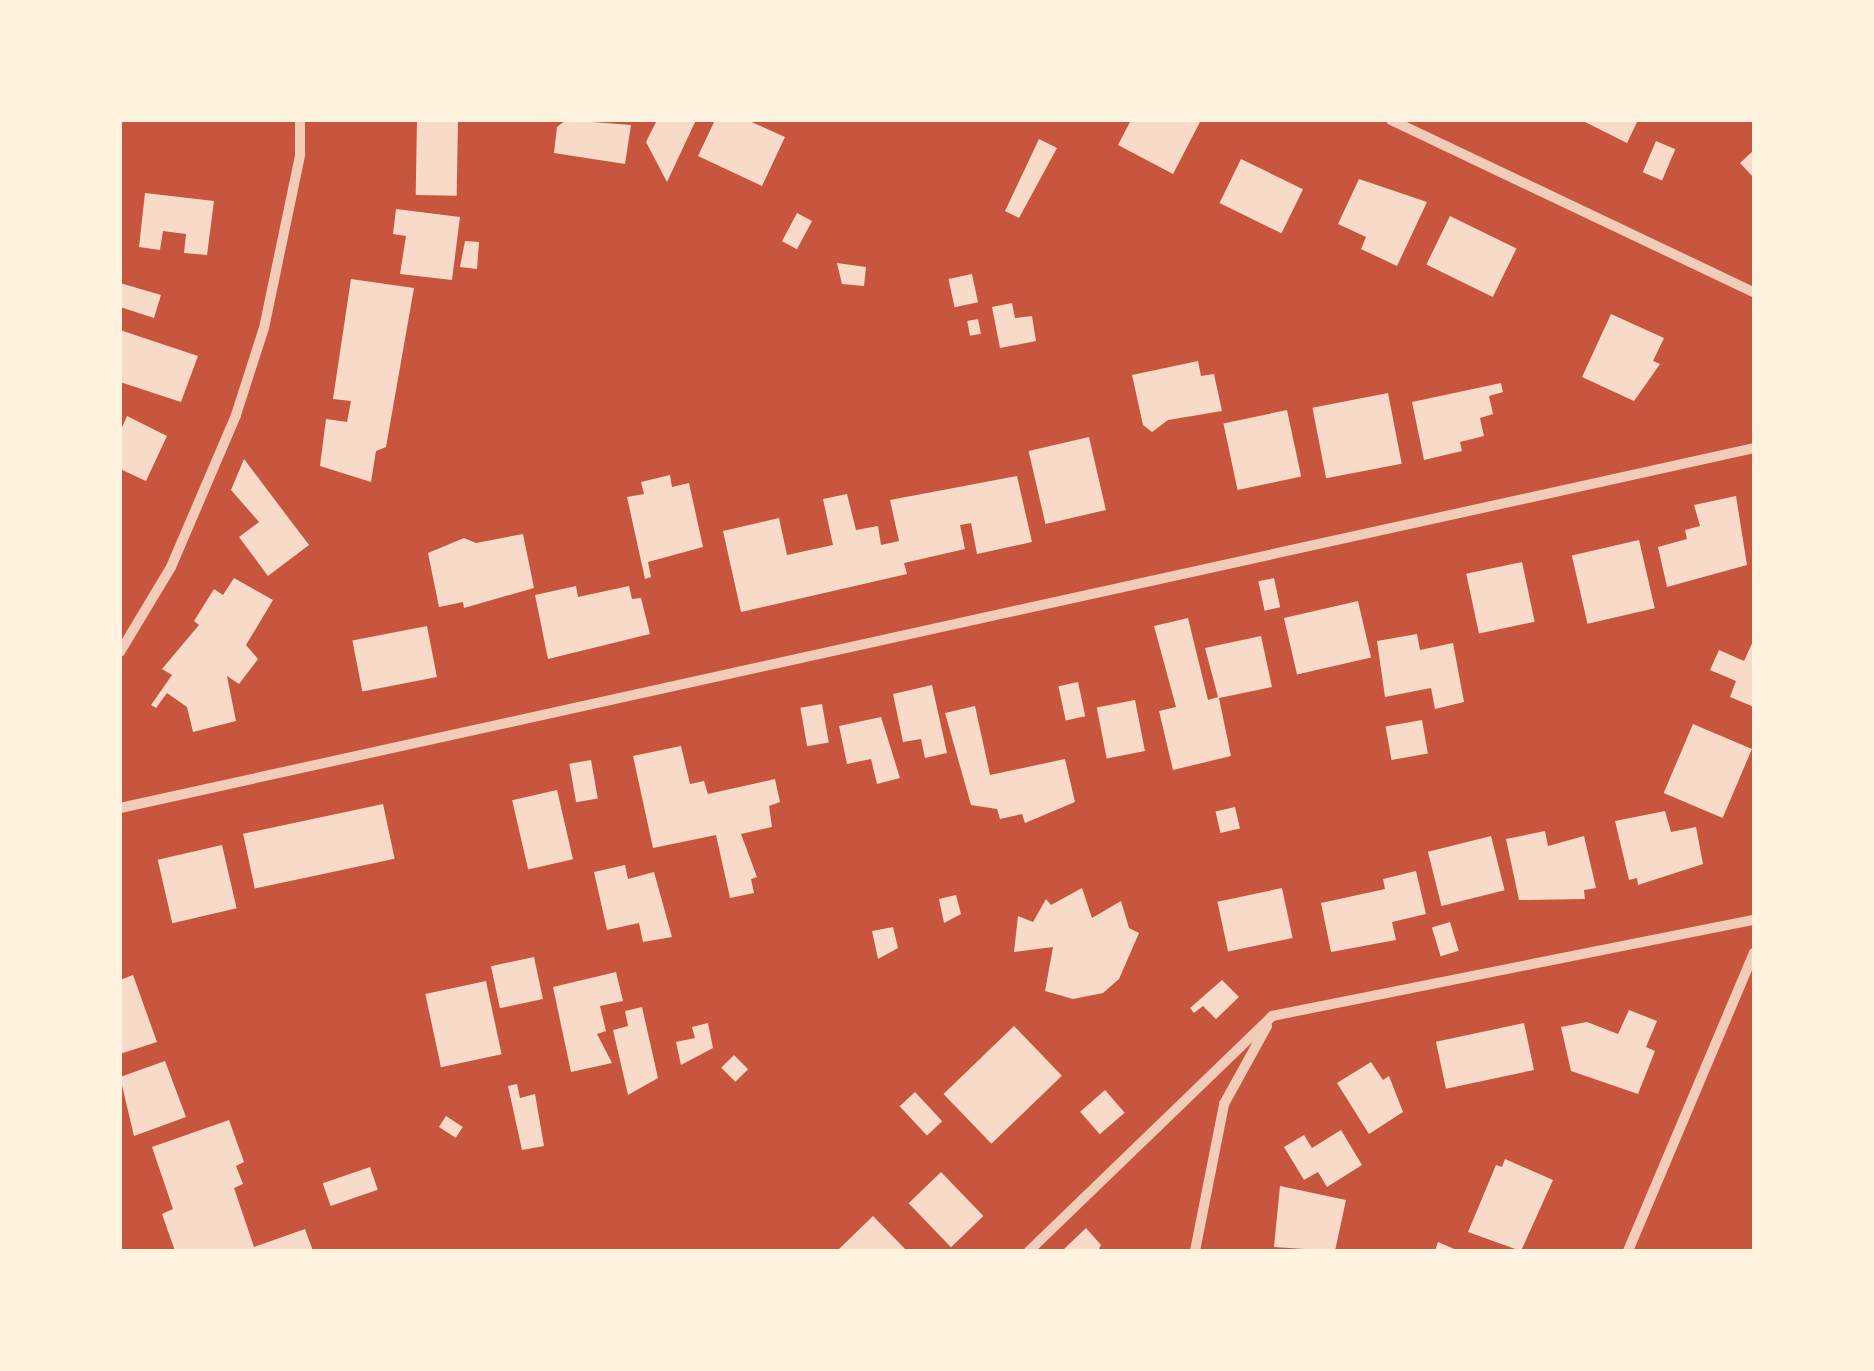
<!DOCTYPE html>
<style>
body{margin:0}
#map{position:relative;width:1874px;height:1371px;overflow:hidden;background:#c8553d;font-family:Quicksand,sans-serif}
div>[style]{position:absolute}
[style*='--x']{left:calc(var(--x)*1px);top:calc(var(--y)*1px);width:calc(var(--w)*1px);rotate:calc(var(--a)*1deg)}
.building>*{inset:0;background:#f7dbc8;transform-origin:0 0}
.minor>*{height:10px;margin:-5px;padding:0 5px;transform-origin:5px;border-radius:5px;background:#f1ccb7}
span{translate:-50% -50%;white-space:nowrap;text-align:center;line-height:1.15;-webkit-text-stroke:8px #fff3e0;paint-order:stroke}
.frame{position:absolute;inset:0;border:122px solid #fff3e0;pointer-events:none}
</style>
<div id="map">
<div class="building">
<div style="left:417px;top:120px;width:41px;height:75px;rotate:1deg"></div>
<div style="clip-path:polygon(566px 120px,631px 125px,625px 164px,554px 153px,557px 127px)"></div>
<div style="clip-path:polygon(657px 120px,696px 120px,667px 182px,646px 142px)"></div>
<div style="clip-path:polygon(715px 120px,747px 120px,785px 137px,762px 186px,698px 156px)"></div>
<div style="clip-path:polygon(1131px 120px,1201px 120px,1173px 174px,1118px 145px)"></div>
<div style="clip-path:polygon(1581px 120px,1638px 120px,1627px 143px)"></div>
<div style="clip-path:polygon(1039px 139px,1057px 148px,1019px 218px,1005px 211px)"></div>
<div style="left:1656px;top:141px;width:21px;height:34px;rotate:23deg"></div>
<div style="clip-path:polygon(1754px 150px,1754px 178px,1740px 163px)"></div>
<div style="left:1241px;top:159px;width:69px;height:49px;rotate:26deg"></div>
<div style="clip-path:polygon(1359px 179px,1427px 202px,1397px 266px,1361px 249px,1366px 237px,1338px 224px)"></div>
<div style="clip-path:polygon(145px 193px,214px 201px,207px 255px,184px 253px,186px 234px,163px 231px,160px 250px,139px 247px)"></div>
<div style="clip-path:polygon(396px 209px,460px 217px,452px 280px,400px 274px,406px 236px,393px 234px)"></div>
<div style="left:797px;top:213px;width:17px;height:32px;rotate:28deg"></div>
<div style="left:1450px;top:216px;width:74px;height:54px;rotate:26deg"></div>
<div style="clip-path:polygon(465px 241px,479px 242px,477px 269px,460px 267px)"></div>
<div style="clip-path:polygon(837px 263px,866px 267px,864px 286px,842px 284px)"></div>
<div style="left:972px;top:274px;width:29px;height:24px;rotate:78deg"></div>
<div style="clip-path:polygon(351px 279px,414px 288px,386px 447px,376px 451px,371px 482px,320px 466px,326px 419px,347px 422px,351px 401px,333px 399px)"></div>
<div style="clip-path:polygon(120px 283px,161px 295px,154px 318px,120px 307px)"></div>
<div style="clip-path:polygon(1012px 303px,1015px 318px,1032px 316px,1036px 341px,1000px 348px,992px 307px)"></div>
<div style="clip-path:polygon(1611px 314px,1664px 338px,1653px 361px,1660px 364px,1634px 401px,1582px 377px)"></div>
<div style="left:978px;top:319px;width:15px;height:11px;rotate:79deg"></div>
<div style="clip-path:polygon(120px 330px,198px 356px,181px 402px,120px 382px)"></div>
<div style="clip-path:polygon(1198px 361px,1201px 376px,1214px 374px,1222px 411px,1168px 420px,1152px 432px,1143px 425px,1132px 375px)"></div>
<div style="clip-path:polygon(1501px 383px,1503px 392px,1489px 396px,1493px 414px,1480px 418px,1484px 436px,1460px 442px,1462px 451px,1424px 460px,1412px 402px)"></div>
<div style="left:1388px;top:393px;width:72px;height:77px;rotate:79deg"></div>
<div style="left:1287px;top:410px;width:68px;height:65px;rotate:78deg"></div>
<div style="clip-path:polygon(127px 416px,167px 436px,146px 481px,120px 469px,120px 432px)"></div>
<div style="left:1089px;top:437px;width:75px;height:62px;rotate:77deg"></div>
<div style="clip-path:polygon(244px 459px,309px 545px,268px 576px,239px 537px,259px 522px,231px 490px)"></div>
<div style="clip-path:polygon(670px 475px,672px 487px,689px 483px,703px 547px,648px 562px,651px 577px,645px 579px,627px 497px,644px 494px,641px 482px)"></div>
<div style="clip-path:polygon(1017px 476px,1032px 542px,977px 554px,971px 523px,960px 525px,965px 549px,904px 563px,907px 574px,741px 612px,723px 531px,779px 518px,787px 555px,833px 545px,823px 499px,847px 494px,856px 530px,878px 526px,881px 545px,899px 541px,890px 500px)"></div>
<div style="clip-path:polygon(1736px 496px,1747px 565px,1667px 587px,1658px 547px,1687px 539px,1685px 530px,1700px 526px,1694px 505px)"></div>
<div style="clip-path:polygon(523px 534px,534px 588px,464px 608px,463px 602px,439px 607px,428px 553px,464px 538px,476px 543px)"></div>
<div style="left:1639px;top:540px;width:70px;height:69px;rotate:77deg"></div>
<div style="left:1522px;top:562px;width:61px;height:57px;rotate:78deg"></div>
<div style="clip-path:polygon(234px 578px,273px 600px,246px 645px,258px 659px,239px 684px,227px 676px,236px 721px,193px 732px,187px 707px,167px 693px,156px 708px,151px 705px,172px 675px,162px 669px,199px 625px,194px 621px,214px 589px,223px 595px)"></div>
<div style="left:1274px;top:578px;width:30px;height:16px;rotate:78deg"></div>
<div style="clip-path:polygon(576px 586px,578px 597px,629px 586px,632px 599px,641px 598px,650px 634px,548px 659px,535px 595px)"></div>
<div style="left:1358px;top:601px;width:58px;height:76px;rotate:77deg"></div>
<div style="clip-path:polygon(1188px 618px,1208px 700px,1218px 697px,1205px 648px,1261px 636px,1272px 687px,1219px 698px,1231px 756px,1173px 770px,1159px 711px,1176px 707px,1154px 626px)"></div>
<div style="left:427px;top:626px;width:52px;height:76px;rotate:79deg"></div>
<div style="clip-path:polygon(1417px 634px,1420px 650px,1453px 643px,1464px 702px,1435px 709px,1431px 688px,1385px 697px,1377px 641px)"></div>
<div style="clip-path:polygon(1754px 639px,1754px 707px,1730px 697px,1736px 681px,1710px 670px,1719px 650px,1744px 661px)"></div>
<div style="left:1078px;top:682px;width:35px;height:20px;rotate:78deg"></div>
<div style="clip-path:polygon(932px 685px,947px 753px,925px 758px,921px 739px,903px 742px,893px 694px)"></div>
<div style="left:1135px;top:700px;width:52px;height:39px;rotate:79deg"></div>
<div style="left:822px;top:704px;width:39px;height:22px;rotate:80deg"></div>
<div style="clip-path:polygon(975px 706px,990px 775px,1065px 759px,1075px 802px,1025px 823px,1022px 814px,1000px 819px,997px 809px,971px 805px,945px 713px)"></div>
<div style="clip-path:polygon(881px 717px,900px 778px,877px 784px,871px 759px,847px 764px,839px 726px)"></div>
<div style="left:1422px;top:720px;width:34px;height:37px;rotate:80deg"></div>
<div style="left:1693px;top:724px;width:64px;height:75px;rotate:23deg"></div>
<div style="clip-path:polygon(681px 746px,690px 784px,704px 781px,708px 794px,775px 779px,780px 802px,769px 806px,772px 827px,741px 834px,757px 877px,751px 879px,754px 893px,730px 898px,716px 835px,653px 848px,633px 756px)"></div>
<div style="left:591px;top:760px;width:39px;height:22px;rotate:80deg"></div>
<div style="left:557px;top:790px;width:71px;height:46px;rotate:77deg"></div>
<div style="left:383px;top:804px;width:56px;height:143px;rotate:78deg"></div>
<div style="left:1235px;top:807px;width:22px;height:20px;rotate:77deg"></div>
<div style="clip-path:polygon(1665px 811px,1671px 832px,1696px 827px,1703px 864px,1638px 885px,1637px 878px,1629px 880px,1615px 821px)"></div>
<div style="clip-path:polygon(1545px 831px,1548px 846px,1584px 836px,1596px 888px,1584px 890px,1585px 899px,1519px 900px,1506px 839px)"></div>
<div style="left:1491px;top:836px;width:56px;height:65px;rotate:76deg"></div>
<div style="left:222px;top:845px;width:65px;height:66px;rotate:77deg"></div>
<div style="clip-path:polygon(625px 865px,628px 879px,654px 872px,672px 937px,643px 942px,639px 923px,607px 930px,594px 872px)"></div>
<div style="clip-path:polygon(1416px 871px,1426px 914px,1392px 922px,1396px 940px,1331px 952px,1321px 903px,1385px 889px,1383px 879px)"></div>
<div style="clip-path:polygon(1082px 888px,1092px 918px,1121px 901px,1129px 928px,1139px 933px,1119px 979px,1103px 993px,1073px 999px,1045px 991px,1053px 947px,1014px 952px,1018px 916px,1033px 922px,1046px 899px,1051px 905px)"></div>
<div style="left:1282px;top:888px;width:51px;height:66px;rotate:78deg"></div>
<div style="clip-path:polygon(956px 895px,961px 914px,944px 923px,939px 899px)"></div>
<div style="left:1450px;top:922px;width:30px;height:19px;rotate:73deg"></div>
<div style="clip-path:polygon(893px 927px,898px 948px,878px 959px,872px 931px)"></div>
<div style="left:534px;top:957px;width:43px;height:44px;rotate:78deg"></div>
<div style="clip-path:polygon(616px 972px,623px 1001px,600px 1006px,606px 1031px,597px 1034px,612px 1063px,571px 1072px,553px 987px)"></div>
<div style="clip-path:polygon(133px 975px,157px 1042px,120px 1054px,120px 980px)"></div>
<div style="clip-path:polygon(1222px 980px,1239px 997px,1216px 1019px,1203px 1006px,1194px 1013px,1190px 1008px)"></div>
<div style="left:486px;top:981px;width:75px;height:62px;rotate:78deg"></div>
<div style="clip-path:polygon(642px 1007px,658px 1078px,628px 1095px,613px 1030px,628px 1026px,625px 1011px)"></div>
<div style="clip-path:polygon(1629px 1010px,1657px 1021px,1646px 1047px,1655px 1051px,1638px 1094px,1571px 1071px,1561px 1027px,1587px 1022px,1618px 1034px)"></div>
<div style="clip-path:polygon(708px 1023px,713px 1048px,681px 1065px,676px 1042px,695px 1038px,692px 1027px)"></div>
<div style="left:1524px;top:1023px;width:48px;height:90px;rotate:78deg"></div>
<div style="left:1014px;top:1026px;width:69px;height:98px;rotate:46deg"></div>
<div style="left:734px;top:1055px;width:20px;height:18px;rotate:45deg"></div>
<div style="clip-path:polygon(165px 1061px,186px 1117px,134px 1136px,120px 1077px)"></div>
<div style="clip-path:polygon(1371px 1062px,1383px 1080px,1389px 1076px,1403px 1112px,1369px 1134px,1337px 1083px)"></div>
<div style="clip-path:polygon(517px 1084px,520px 1098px,535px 1094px,544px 1146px,522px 1150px,508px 1086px)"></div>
<div style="left:1105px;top:1090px;width:30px;height:33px;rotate:49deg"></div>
<div style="left:915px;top:1092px;width:40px;height:21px;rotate:47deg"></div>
<div style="left:446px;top:1116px;width:20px;height:13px;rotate:33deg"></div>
<div style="clip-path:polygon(229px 1120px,244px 1162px,236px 1166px,243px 1184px,234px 1188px,254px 1247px,305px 1229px,313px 1251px,175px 1251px,162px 1214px,173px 1209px,152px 1147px)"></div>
<div style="clip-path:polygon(1341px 1130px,1362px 1165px,1327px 1187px,1318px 1172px,1304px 1180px,1284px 1147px,1304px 1135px,1312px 1148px)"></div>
<div style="clip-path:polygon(1505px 1159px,1553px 1180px,1521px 1251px,1468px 1232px,1496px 1165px,1502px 1167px)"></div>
<div style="left:370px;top:1167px;width:24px;height:50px;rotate:71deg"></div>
<div style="left:941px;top:1172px;width:61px;height:45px;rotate:46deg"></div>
<div style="clip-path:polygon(1280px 1186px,1346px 1200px,1335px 1251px,1274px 1247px)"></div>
<div style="clip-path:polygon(873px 1216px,907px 1251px,837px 1251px)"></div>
<div style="clip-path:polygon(1086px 1228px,1101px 1245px,1098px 1251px,1062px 1251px)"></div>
<div style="clip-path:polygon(1438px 1242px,1459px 1251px,1435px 1251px)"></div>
</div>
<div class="minor">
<div style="--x:1391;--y:120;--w:402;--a:25.4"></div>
<div style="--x:120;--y:652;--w:99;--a:-59"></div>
<div style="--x:171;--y:567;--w:165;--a:-66.8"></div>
<div style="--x:236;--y:415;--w:91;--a:-72.2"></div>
<div style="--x:264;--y:328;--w:177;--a:-78.2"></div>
<div style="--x:300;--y:155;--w:35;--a:-90"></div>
<div style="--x:120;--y:808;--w:1673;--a:-12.42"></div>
<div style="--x:1029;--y:1251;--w:338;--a:-44"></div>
<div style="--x:1272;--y:1016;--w:491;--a:-11.3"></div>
<div style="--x:1195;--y:1251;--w:150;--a:-78.8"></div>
<div style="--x:1224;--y:1104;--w:89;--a:-61.1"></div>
<div style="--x:1628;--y:1251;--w:324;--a:-67.1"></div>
</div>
<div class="frame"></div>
</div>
